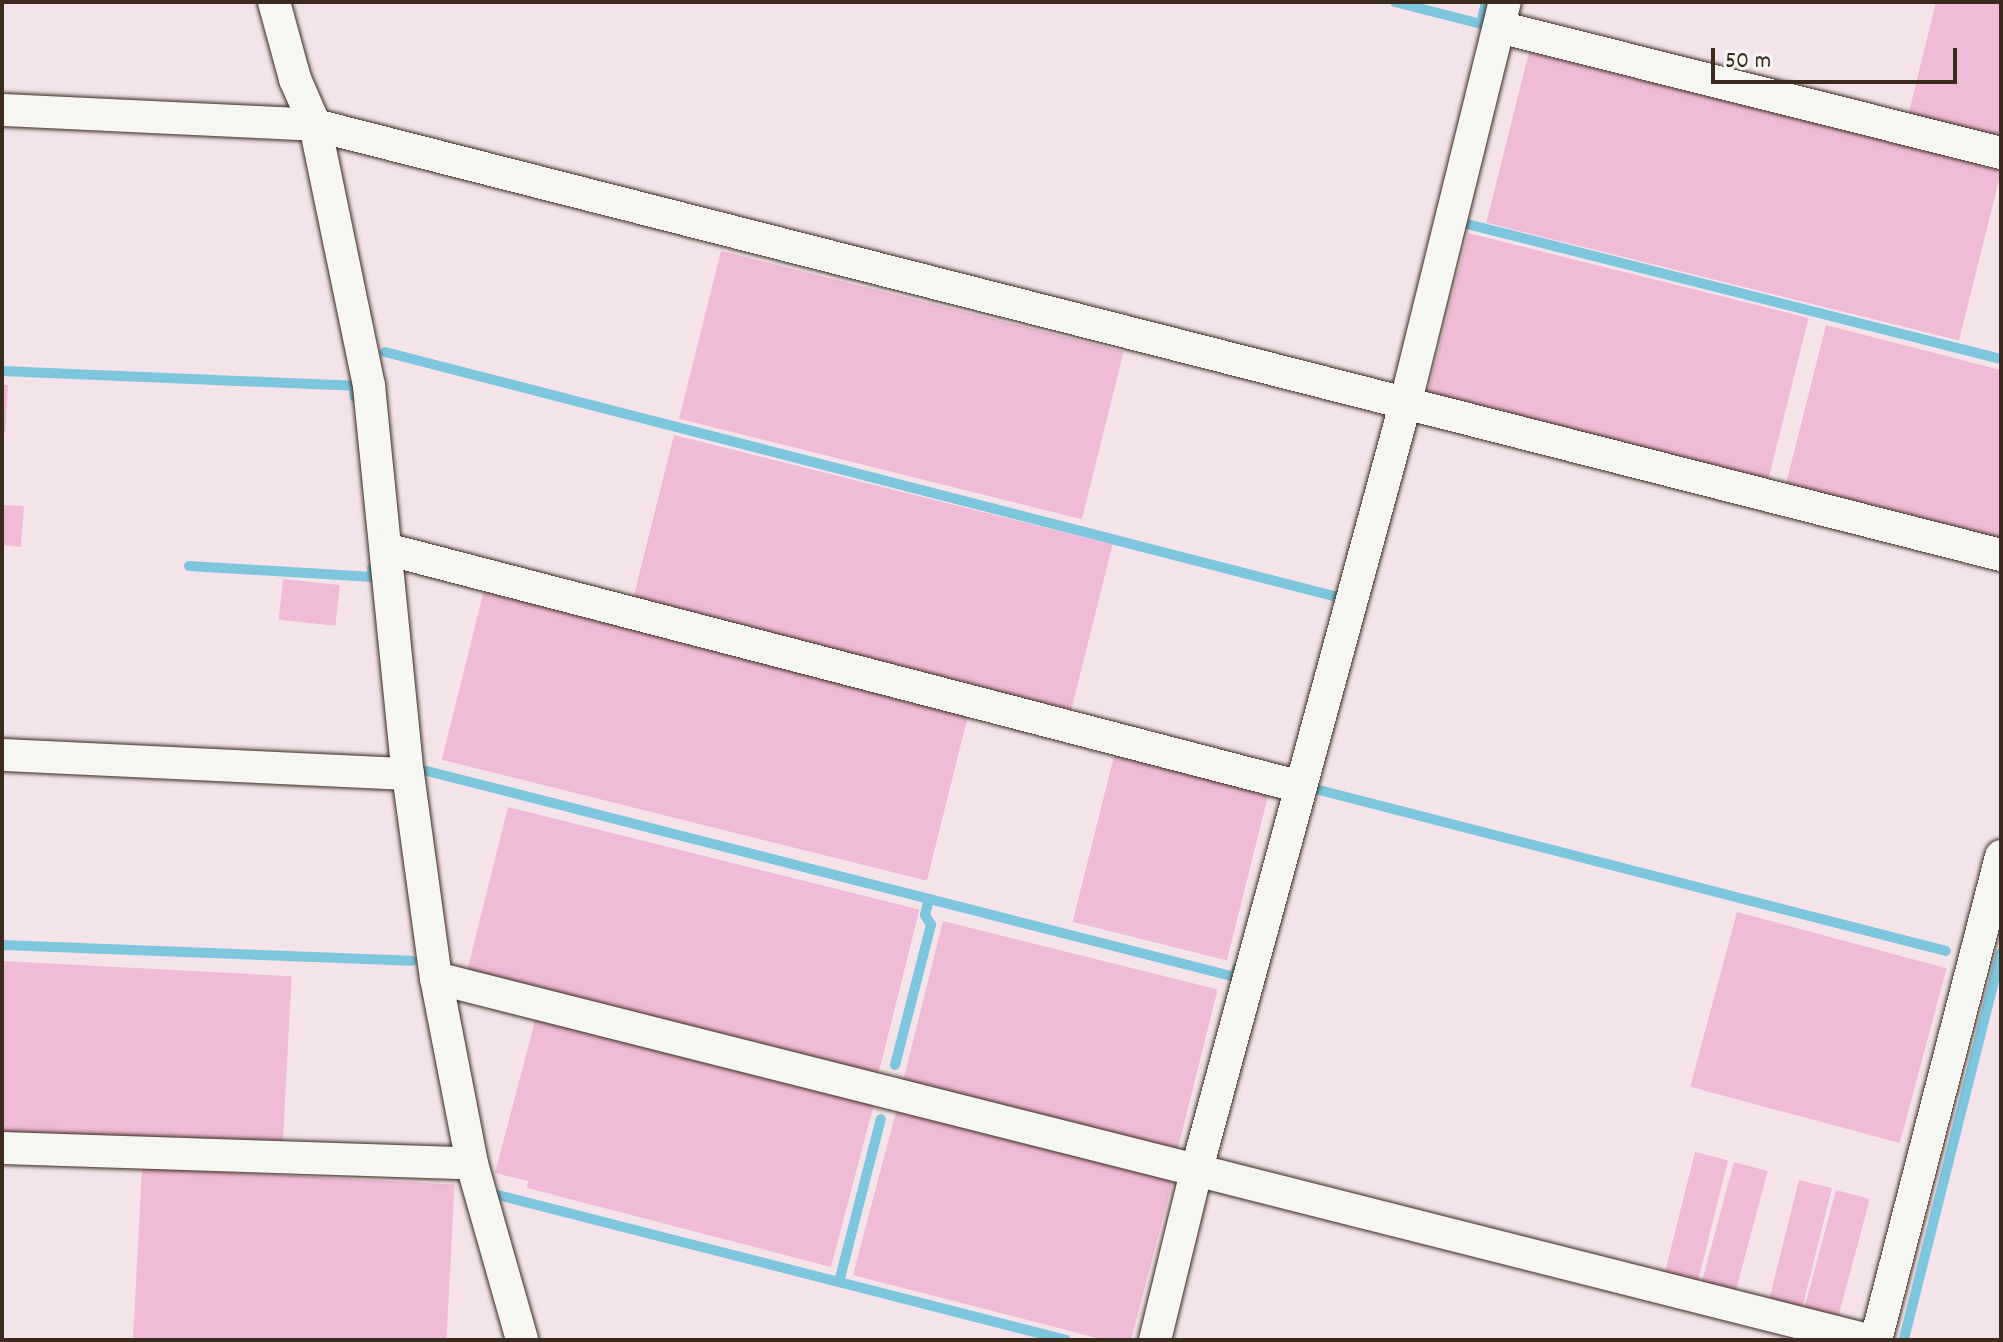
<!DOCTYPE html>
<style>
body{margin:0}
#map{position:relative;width:2003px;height:1342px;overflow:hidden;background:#f4e4ea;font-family:Dekko,sans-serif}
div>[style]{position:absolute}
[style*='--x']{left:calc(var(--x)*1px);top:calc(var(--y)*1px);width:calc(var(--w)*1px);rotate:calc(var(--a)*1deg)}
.stream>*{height:10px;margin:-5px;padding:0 5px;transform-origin:5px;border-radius:5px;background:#7ec6de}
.building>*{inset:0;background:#f0bbd6;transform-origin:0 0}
.roads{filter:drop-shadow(0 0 2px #3b2a1e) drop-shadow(0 0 2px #3b2a1e)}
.street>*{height:32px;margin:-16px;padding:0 16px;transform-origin:16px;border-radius:16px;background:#f6f6f2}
span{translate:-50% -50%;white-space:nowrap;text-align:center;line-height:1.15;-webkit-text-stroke:7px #f6f6f2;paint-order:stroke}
.frame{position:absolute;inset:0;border:4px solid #3b2a1e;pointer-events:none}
.scale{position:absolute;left:1711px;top:48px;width:246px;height:36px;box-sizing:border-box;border:4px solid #3b2a1e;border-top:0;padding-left:10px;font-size:24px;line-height:28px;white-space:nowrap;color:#3b2a1e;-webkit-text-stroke:6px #f6f6f2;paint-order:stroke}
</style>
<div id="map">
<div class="stream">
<div style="--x:1395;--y:2;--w:89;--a:14.3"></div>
<div style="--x:1481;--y:24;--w:23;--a:-77"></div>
<div style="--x:1467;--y:224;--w:551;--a:14.19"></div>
<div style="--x:385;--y:352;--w:983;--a:14.43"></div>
<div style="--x:2;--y:371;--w:352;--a:2.4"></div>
<div style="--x:354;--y:386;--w:11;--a:85"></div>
<div style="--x:189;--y:566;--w:184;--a:3.4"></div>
<div style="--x:373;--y:577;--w:9;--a:-96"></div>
<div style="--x:427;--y:771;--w:834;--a:14.3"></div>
<div style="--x:1235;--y:977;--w:9;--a:-77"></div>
<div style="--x:1319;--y:790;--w:647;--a:14.4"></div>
<div style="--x:2;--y:945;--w:410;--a:2.2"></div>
<div style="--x:895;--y:1065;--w:145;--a:-75.6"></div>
<div style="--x:931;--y:925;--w:12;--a:-121"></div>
<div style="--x:925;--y:915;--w:16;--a:-76"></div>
<div style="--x:498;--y:1195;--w:586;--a:14.32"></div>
<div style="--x:839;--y:1282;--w:168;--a:-75.6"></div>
<div style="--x:1904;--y:1339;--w:398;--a:-75.9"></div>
</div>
<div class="building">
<div style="clip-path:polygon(1936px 2px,2001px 2px,2001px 144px,1907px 120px)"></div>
<div style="left:1529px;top:52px;width:487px;height:176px;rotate:14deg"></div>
<div style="left:1468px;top:233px;width:351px;height:169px;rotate:14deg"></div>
<div style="left:721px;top:251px;width:415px;height:173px;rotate:14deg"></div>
<div style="clip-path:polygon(1826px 325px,2001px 370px,2001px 543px,1785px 488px)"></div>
<div style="clip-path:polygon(2px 385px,8px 385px,5px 433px,2px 432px)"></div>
<div style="left:674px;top:435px;width:452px;height:177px;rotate:14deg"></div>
<div style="clip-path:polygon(2px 505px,24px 506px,21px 547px,2px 545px)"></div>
<div style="left:283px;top:579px;width:57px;height:41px;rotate:6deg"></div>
<div style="left:484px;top:590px;width:500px;height:175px;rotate:14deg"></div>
<div style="left:1115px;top:752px;width:159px;height:175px;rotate:14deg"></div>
<div style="left:508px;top:807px;width:424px;height:178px;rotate:14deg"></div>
<div style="left:1737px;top:912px;width:217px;height:181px;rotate:15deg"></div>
<div style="left:943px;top:921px;width:283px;height:170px;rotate:14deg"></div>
<div style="left:2px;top:961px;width:290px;height:170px;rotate:3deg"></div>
<div style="clip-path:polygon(536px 1017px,874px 1104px,831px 1267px,527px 1188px,528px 1181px,495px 1173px)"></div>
<div style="clip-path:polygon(897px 1108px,1173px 1180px,1131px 1340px,1105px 1340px,853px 1275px)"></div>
<div style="left:1695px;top:1152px;width:34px;height:127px;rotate:14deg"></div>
<div style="left:1734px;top:1162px;width:35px;height:127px;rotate:15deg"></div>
<div style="left:142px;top:1168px;width:313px;height:172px;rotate:3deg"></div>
<div style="left:1799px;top:1180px;width:34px;height:126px;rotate:14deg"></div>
<div style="left:1836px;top:1190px;width:35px;height:127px;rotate:15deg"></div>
</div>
<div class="roads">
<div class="street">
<div style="--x:274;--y:2;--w:80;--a:74.7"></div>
<div style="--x:295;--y:79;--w:50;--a:66.5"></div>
<div style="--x:315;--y:125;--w:267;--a:78.3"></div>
<div style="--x:369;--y:386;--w:390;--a:84.3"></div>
<div style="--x:408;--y:774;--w:206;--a:82.2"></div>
<div style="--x:436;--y:978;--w:189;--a:79"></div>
<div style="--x:472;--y:1164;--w:183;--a:74.1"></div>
<div style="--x:1499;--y:27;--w:518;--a:14.09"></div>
<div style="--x:2;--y:110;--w:313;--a:2.7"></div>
<div style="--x:315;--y:125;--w:1740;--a:14.31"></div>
<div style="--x:386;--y:549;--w:945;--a:14.58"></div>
<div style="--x:2;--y:755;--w:406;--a:2.7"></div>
<div style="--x:436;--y:978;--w:1477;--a:14.19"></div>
<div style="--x:2;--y:1148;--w:470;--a:1.9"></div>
<div style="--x:1155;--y:1340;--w:173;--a:-76.3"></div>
<div style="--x:1196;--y:1172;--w:795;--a:-74.76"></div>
<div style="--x:1405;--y:405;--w:415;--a:-76.1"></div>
<div style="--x:1876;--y:1340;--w:500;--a:-75.5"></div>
</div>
</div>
<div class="frame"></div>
<div class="scale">50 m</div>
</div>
